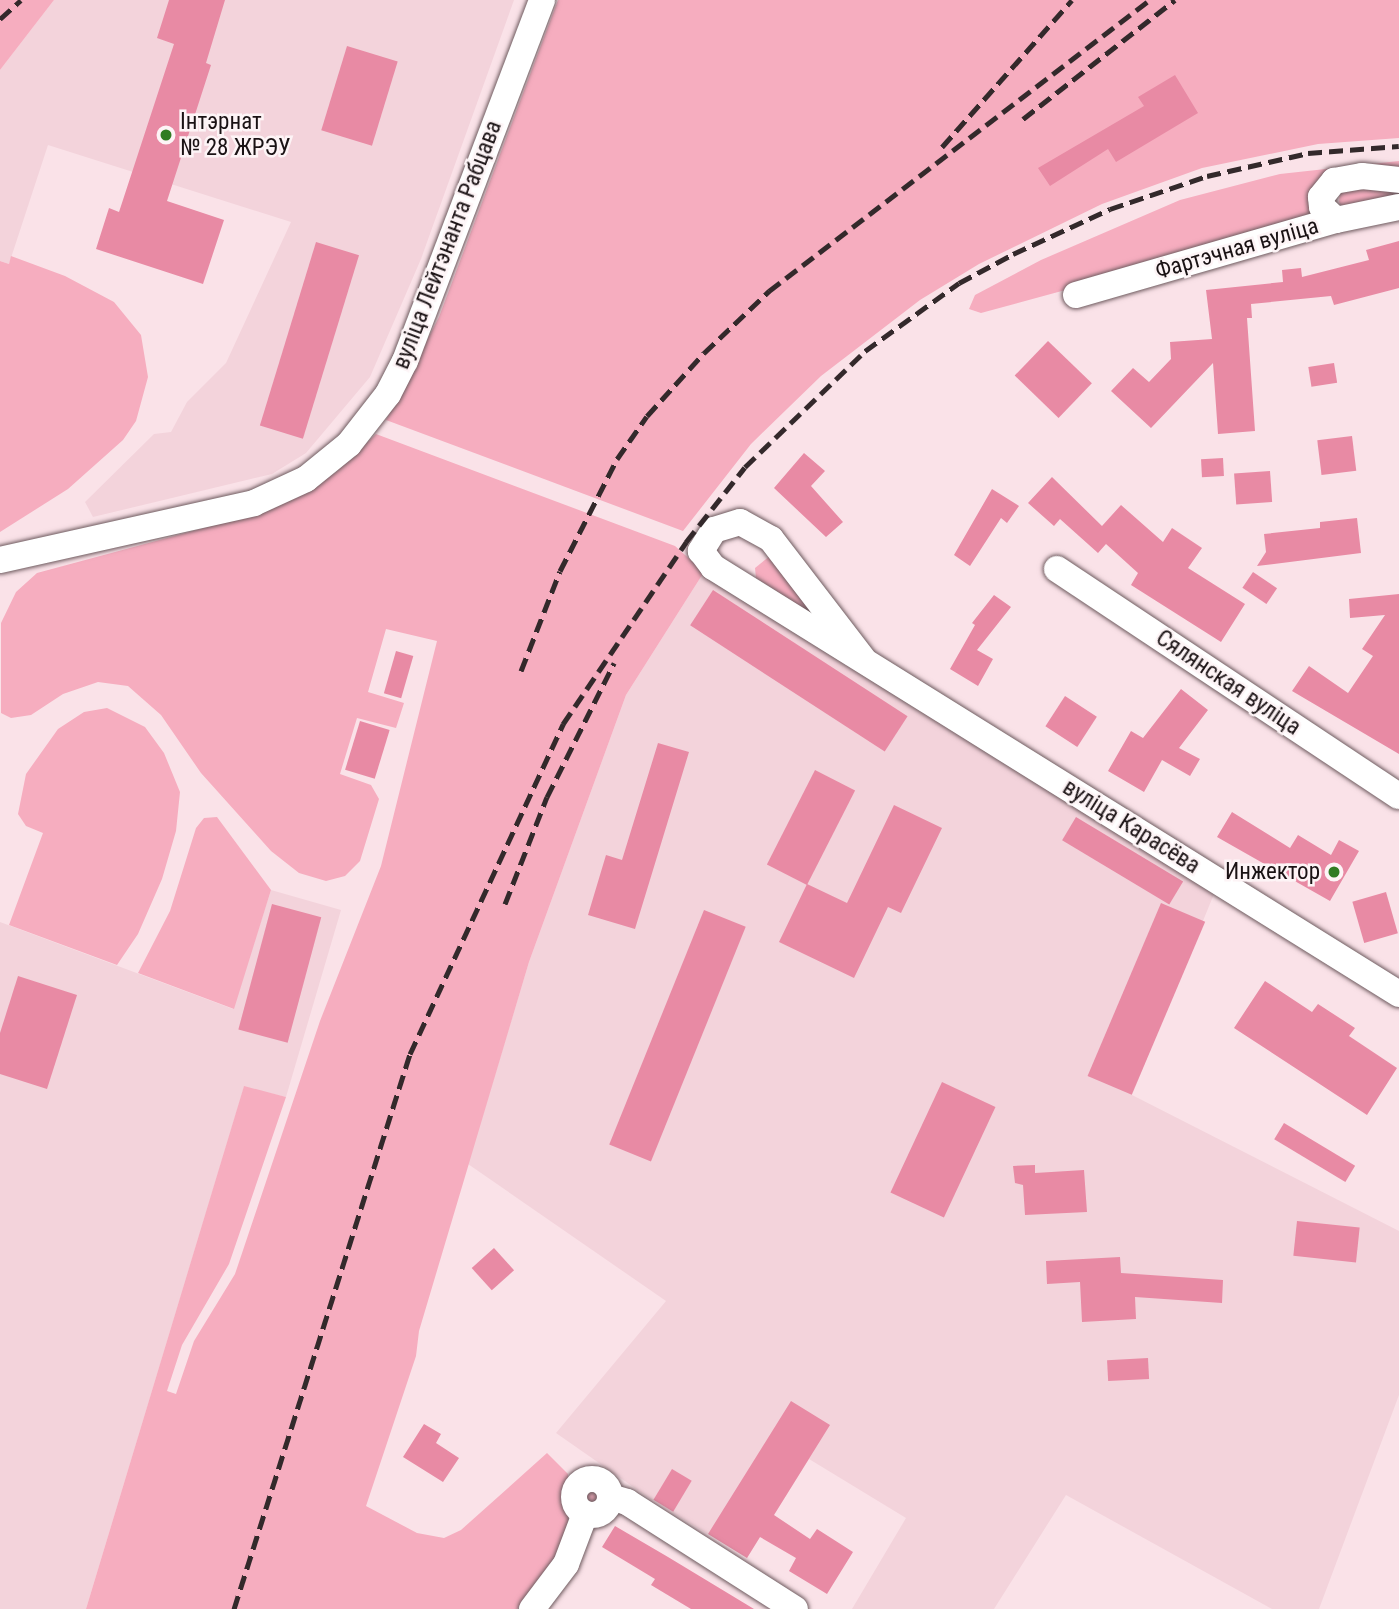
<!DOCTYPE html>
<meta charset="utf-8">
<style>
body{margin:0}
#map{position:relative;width:1399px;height:1609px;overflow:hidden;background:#fae2e8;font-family:"Roboto Condensed",sans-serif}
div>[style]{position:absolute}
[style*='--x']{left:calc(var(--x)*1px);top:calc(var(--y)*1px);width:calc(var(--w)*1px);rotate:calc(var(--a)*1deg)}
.built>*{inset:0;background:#f3d3db}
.green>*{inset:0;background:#f6adbf}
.round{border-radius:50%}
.building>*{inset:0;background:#e88aa4;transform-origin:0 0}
.roads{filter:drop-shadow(0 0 2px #6e5b5f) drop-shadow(0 0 2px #6e5b5f)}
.minor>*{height:26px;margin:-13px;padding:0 13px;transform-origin:13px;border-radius:13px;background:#fff}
.minor>.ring{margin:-13px;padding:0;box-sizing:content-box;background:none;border:26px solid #fff;border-radius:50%}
.rail>*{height:5px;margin-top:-2.5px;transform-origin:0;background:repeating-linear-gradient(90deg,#33292b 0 14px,transparent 0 21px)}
.dots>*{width:19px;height:19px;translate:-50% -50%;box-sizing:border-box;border:4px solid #fdf4f6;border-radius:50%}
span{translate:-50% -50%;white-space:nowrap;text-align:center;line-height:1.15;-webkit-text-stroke:5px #fdf4f6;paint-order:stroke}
.poi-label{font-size:23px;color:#1a1214}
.left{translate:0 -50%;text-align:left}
.right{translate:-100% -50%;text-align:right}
.street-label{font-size:23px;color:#1a1214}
</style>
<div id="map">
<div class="built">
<div style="clip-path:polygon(54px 0,514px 0,421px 259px,370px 377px,306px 453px,272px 474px,93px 517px,85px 502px,154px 434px,171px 432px,187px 402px,226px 363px,291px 222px,48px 145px,9px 264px,0 261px,0 70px)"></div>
<div style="clip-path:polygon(704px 572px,1216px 889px,1132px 1095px,1399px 1231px,1399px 1395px,1319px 1609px,1272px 1609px,1066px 1495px,994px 1609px,852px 1609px,906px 1518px,809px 1459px,747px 1558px,652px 1500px,556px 1433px,666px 1301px,468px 1164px,529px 962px,626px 695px)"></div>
<div style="clip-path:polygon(271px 890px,341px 910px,286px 1097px,244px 1087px,86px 1609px,0 1609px,0 922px,233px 1009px)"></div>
</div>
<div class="green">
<div style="clip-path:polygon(0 0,54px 0,0 70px)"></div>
<div style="clip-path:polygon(558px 0,1399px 0,1399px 138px,1318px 144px,1202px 168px,1102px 204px,979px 264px,920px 300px,821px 376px,751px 444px,683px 531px,386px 420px,439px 317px)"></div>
<div style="clip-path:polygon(1399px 161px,1399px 174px,1368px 172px,1296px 227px,981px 313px,969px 309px,975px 295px,1041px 260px,1180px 200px,1280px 174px)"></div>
<div style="clip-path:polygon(1399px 183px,1399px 203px,1342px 207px,1339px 202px,1340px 192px)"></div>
<div style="clip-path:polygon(11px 256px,65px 276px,114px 302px,141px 335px,148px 377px,136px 421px,123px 440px,68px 489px,0 532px,0 261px,9px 264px)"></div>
<div style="clip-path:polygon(376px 434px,675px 546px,704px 572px,626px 695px,529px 962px,419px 1331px,416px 1356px,366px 1506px,417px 1533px,444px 1538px,461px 1530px,547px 1453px,568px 1474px,568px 1523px,560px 1552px,517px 1609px,86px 1609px,244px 1086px,286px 1097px,229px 1264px,182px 1345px,167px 1391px,176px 1394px,194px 1341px,235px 1274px,320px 1021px,381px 866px,437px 641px,386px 629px,368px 692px,404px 703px,396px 728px,357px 718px,340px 774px,371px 785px,379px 799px,360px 861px,345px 876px,326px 881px,299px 873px,271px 851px,201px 773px,161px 715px,128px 686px,98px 682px,63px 694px,31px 715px,11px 718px,1px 713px,1px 623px,16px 592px,37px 573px,263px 512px,335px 473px)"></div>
<div style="clip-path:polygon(771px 555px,820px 619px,756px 578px,755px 568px)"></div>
<div style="clip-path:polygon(107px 708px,145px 727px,164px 753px,180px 792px,176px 831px,162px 879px,138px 934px,117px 965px,9px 925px,43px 833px,26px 826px,18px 814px,26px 774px,58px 729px,84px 712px)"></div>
<div style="clip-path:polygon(217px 817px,271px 890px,234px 1009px,138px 973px,170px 911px,196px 828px,204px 818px)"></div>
<div class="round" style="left:579px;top:1484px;width:26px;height:26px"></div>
</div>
<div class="building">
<div style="clip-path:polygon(169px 0,225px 0,206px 63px,211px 65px,167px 201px,224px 220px,203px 284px,96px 249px,109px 208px,119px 212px,174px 44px,157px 38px)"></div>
<div style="left:347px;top:46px;width:53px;height:88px;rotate:17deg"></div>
<div style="clip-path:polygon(1175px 75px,1198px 113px,1116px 162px,1108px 149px,1050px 186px,1038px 168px,1144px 106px,1138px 97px)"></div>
<div style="clip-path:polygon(1399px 241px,1399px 288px,1334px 305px,1331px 296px,1251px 304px,1252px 318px,1247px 318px,1255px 431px,1218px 434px,1213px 363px,1151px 428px,1111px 391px,1133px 368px,1149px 382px,1171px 359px,1170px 342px,1212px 339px,1206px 290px,1283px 282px,1282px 270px,1301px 268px,1302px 277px,1369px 260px,1366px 250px)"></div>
<div style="left:316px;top:242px;width:45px;height:192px;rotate:17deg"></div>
<div style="left:1048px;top:341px;width:61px;height:48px;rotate:44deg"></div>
<div style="left:1334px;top:363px;width:20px;height:26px;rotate:81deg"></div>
<div style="left:1352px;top:436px;width:35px;height:35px;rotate:83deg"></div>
<div style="clip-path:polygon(804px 453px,825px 471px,811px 486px,843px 522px,826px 537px,774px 488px)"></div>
<div style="left:1223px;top:458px;width:18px;height:22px;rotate:87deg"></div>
<div style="left:1270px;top:471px;width:31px;height:36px;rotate:86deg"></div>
<div style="clip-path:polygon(1052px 477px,1102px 526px,1121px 505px,1163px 542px,1172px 528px,1202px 548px,1188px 568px,1245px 604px,1221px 642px,1131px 585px,1138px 573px,1106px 544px,1098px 553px,1060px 519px,1054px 526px,1028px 503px)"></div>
<div style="clip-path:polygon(992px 489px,1019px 506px,1007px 523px,1001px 518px,970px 566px,954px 555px)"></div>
<div style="clip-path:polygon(1357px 518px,1361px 553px,1257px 566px,1266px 552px,1264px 534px,1320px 528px,1320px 522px)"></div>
<div style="left:1253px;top:572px;width:29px;height:19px;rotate:34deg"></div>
<div style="left:713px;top:590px;width:232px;height:42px;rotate:33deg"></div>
<div style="clip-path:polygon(1399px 594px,1399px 754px,1292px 691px,1309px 666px,1348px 693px,1373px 656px,1362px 649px,1385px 615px,1350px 618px,1349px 599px)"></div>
<div style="clip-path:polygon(994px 595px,1011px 607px,977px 650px,993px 659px,978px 686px,950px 669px,975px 625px,972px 623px)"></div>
<div style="left:396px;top:651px;width:18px;height:44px;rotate:16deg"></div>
<div style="clip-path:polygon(1181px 689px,1208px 710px,1179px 748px,1200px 759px,1190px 776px,1162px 760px,1144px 792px,1108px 771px,1131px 731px,1143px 738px)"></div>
<div style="left:1065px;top:696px;width:38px;height:36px;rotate:33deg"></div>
<div style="left:360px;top:721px;width:31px;height:51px;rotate:17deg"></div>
<div style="clip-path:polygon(658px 743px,689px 752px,635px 929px,588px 915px,606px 855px,622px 860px)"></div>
<div style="left:815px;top:770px;width:45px;height:106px;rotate:27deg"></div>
<div style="clip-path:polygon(894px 805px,942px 828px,901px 913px,888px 907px,854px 978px,779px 942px,807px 884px,847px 903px)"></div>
<div style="clip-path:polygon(1232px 812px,1290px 848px,1298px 835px,1331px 855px,1339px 840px,1359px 851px,1330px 901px,1217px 837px)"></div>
<div style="left:1076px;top:817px;width:125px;height:27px;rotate:31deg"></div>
<div style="left:1386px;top:892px;width:43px;height:35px;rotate:74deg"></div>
<div style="left:1161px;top:903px;width:48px;height:188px;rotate:23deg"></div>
<div style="left:272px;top:904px;width:51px;height:130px;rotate:15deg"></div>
<div style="left:704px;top:910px;width:45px;height:253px;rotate:22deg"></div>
<div style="clip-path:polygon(18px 976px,77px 995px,47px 1089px,0 1074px,0 1033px)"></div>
<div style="clip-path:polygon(1265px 981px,1312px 1012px,1318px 1004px,1355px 1028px,1349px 1036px,1397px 1068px,1367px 1115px,1234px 1028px)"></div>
<div style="left:942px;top:1082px;width:59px;height:122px;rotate:25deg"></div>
<div style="left:1284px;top:1123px;width:83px;height:19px;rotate:31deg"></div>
<div style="clip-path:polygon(1035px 1165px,1035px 1173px,1084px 1170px,1087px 1212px,1025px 1215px,1023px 1185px,1015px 1183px,1013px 1166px)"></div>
<div style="left:1297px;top:1221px;width:63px;height:35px;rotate:6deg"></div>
<div style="left:494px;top:1248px;width:30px;height:30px;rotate:48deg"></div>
<div style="clip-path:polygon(1120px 1257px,1121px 1273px,1223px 1280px,1222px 1303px,1135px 1297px,1136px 1319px,1082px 1322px,1080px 1282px,1047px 1284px,1046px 1261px)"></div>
<div style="left:1148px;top:1358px;width:21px;height:41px;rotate:87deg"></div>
<div style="clip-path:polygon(791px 1401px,830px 1425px,774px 1515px,810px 1539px,817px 1529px,853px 1552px,827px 1594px,789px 1571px,796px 1558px,760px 1537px,747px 1558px,708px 1534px)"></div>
<div style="clip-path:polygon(424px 1424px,441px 1434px,436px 1443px,459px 1458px,443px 1482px,403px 1457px)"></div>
<div style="left:672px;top:1469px;width:23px;height:36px;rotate:31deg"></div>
<div style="clip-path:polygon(615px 1526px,668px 1557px,754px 1609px,691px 1609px,651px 1585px,655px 1579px,602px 1547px)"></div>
</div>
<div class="roads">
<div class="minor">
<div style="--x:1336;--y:220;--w:19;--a:-137"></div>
<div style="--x:1322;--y:207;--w:10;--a:-96"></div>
<div style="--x:1321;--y:197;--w:21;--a:-51"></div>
<div style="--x:1334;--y:181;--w:28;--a:-10"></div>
<div style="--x:1362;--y:176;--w:37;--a:6"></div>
<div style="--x:1076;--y:295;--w:271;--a:-16.1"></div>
<div style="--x:1336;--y:220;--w:64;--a:-11.7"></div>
<div style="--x:0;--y:560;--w:260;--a:-12.6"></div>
<div style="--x:254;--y:503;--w:57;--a:-24.8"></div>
<div style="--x:306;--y:479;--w:55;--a:-39.1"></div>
<div style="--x:349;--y:444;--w:63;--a:-52"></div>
<div style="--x:388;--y:394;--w:37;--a:-63"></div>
<div style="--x:405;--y:361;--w:386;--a:-69.2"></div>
<div style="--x:1057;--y:569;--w:410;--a:33.6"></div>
<div style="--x:863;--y:659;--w:151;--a:-127.5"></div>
<div style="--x:771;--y:539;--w:35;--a:-151"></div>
<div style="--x:740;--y:522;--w:27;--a:163"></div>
<div style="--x:714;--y:530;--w:25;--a:122"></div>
<div style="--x:701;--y:551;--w:20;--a:53"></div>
<div style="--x:713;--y:567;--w:808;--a:31.9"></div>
<div class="ring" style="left:574px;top:1479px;width:10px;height:10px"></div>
<div style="--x:610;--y:1497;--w:18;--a:16"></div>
<div style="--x:627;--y:1502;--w:199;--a:32.5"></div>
<div style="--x:532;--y:1609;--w:56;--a:-52.9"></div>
<div style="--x:566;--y:1564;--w:53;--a:-69.2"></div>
</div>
</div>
<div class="rail">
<div style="--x:0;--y:19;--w:28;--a:-42"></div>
<div style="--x:1023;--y:119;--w:193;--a:-38.1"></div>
<div style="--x:942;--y:147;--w:196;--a:-48.5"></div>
<div style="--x:521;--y:671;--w:107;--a:-68.7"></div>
<div style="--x:560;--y:571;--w:126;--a:-63"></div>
<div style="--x:617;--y:459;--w:52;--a:-55.1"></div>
<div style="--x:647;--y:416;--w:85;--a:-47.9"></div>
<div style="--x:704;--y:353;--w:90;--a:-43.6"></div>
<div style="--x:769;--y:291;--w:479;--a:-37.4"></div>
<div style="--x:505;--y:904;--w:115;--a:-68.6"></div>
<div style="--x:547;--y:797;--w:150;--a:-63.4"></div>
<div style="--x:234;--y:1609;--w:582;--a:-72.41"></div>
<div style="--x:410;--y:1054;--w:364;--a:-65.1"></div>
<div style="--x:563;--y:724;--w:220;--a:-55.9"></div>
<div style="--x:686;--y:542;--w:95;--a:-51.8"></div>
<div style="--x:745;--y:467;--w:167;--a:-44"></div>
<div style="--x:865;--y:351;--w:116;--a:-35.9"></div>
<div style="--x:959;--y:283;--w:61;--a:-28.2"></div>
<div style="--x:1013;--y:254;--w:107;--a:-24.9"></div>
<div style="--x:1110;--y:209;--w:102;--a:-18.8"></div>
<div style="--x:1207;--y:176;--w:104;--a:-12.8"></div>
<div style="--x:1308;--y:153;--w:91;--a:-4.4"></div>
</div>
<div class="dots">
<div style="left:166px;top:135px;background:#307c23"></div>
<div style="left:1334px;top:872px;background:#307c23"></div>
</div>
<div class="poi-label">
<span class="left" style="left:180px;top:135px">Інтэрнат<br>№ 28 ЖРЭУ</span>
<span class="right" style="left:1320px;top:872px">Инжектор</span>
</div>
<div class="street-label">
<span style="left:448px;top:245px;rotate:-69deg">вуліца Лейтэнанта Рабцава</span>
<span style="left:1237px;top:249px;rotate:-16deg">Фартэчная вуліца</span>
<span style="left:1228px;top:683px;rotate:34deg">Сялянская вуліца</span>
<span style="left:1131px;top:827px;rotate:32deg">вуліца Карасёва</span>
</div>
</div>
